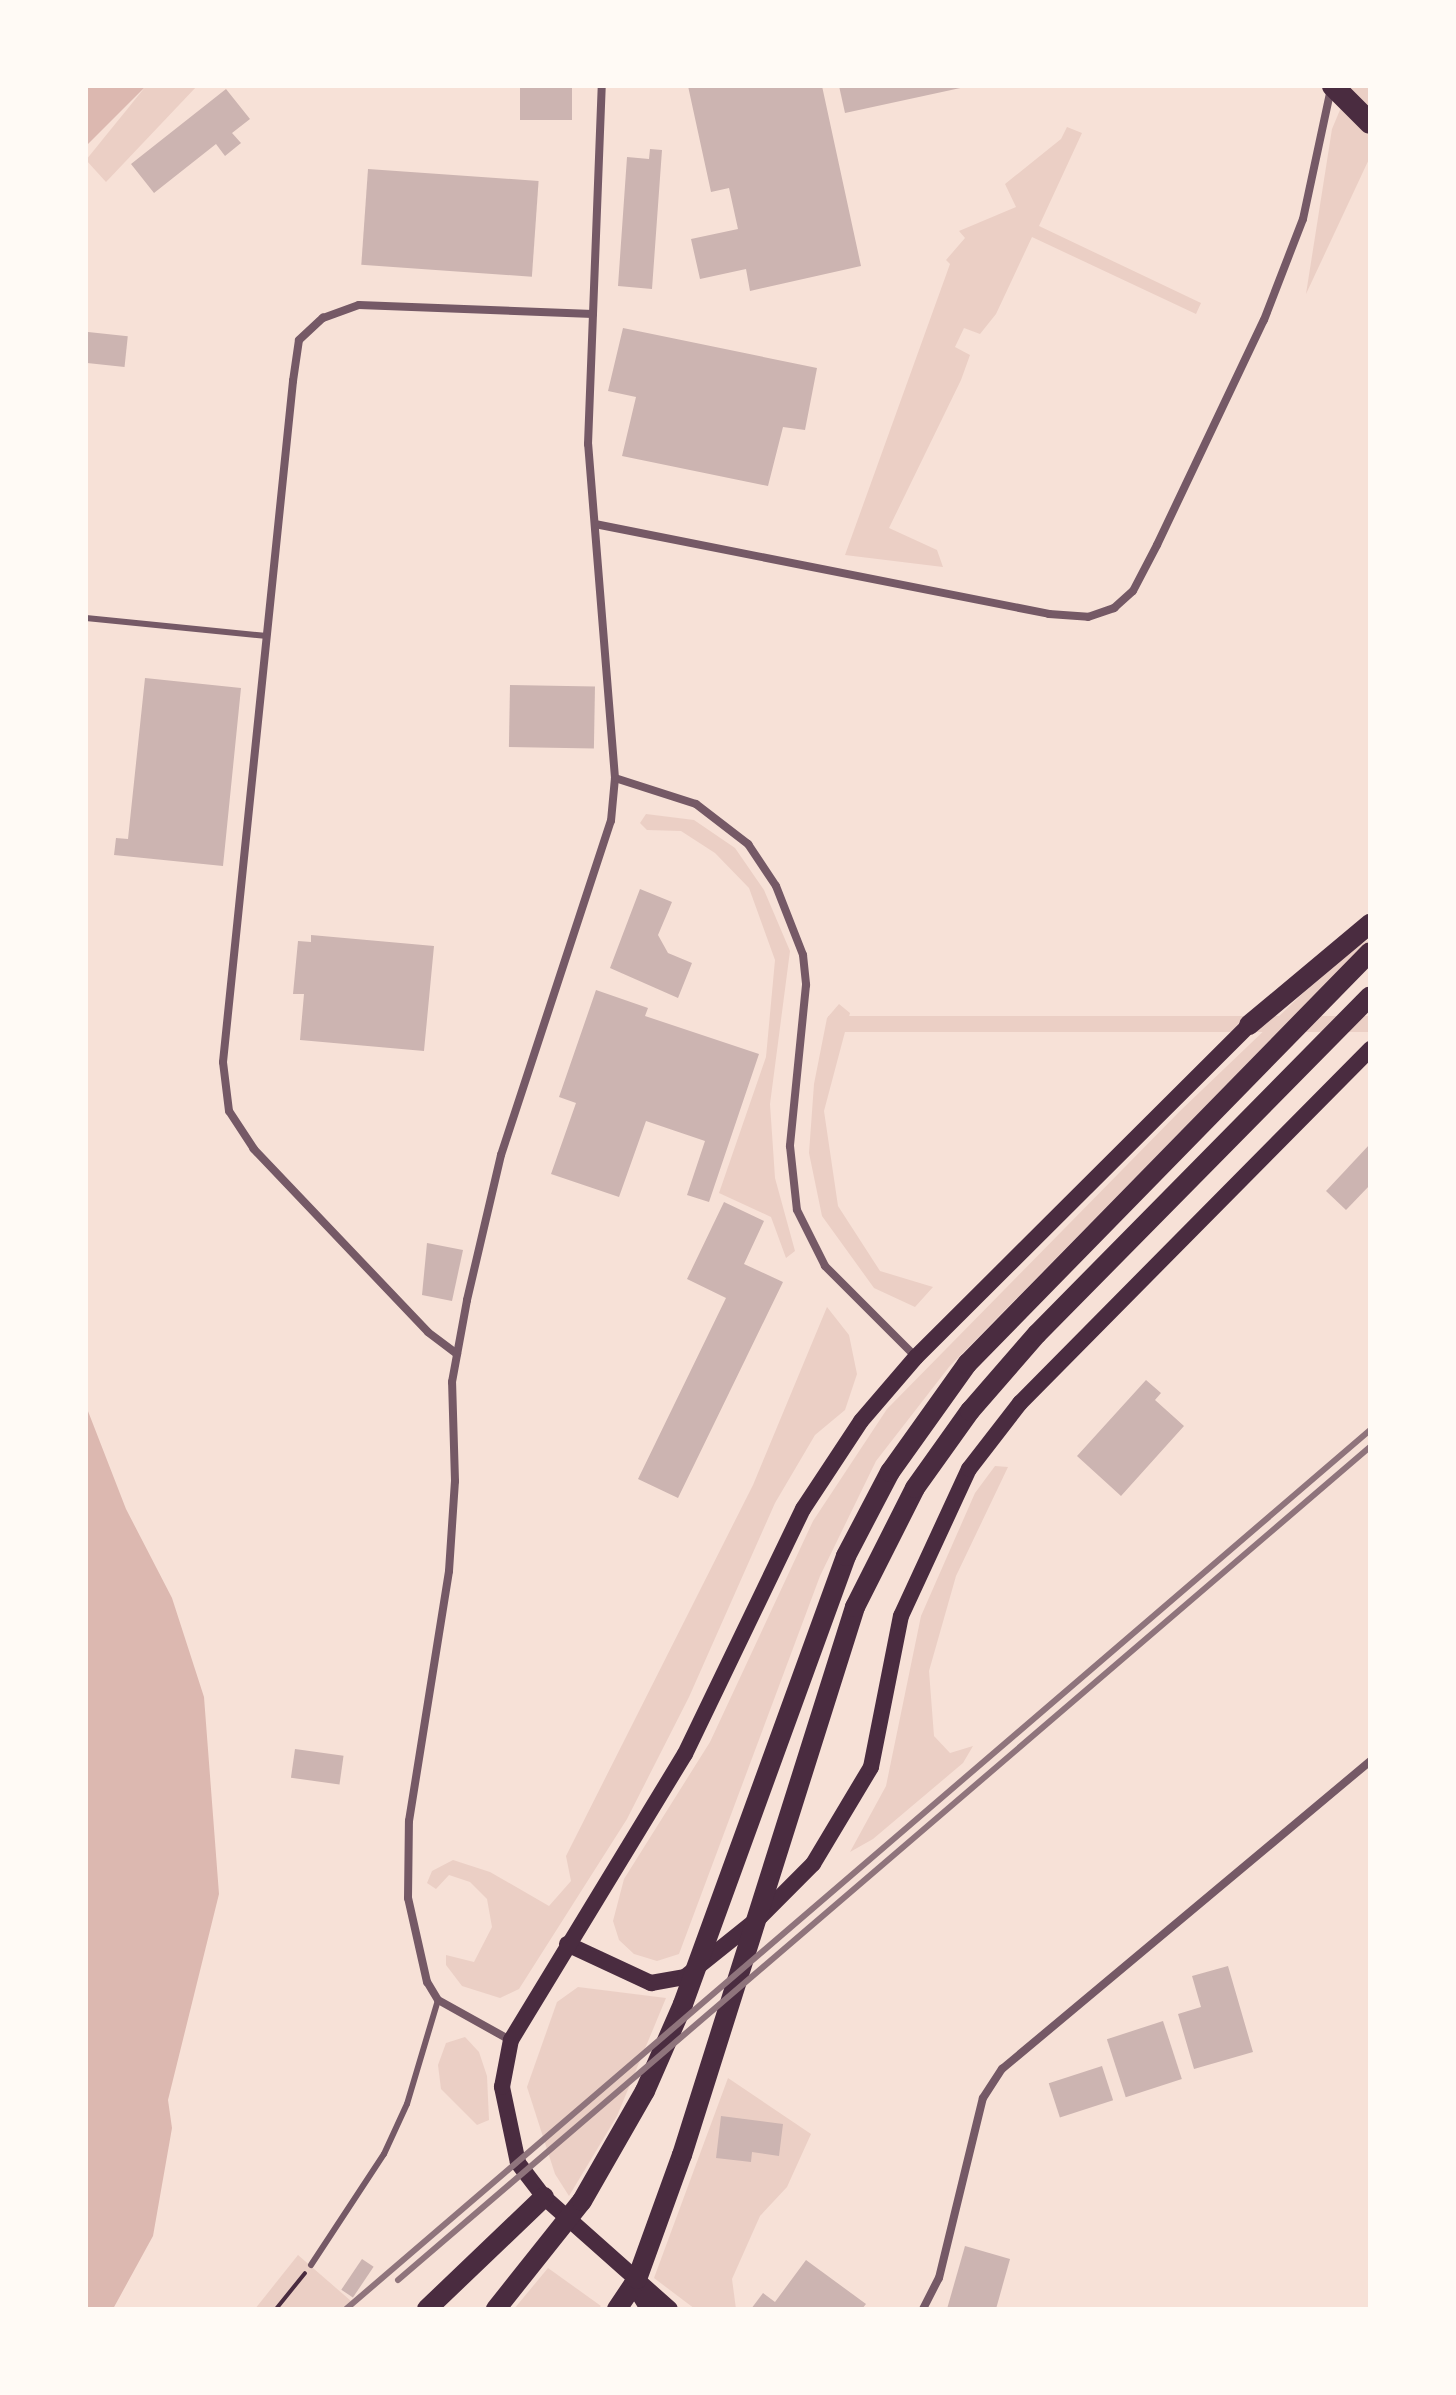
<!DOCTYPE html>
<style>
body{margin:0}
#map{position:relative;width:1456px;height:2395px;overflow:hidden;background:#f7e1d7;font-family:Signika,sans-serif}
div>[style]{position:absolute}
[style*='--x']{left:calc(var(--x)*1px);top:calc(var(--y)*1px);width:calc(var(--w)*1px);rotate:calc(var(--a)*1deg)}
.green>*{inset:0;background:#ebcfc5;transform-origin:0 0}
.water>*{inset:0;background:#dcb8b0}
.building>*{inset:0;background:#ccb4b1;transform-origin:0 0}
.path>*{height:4px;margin:-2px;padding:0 2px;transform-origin:2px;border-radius:2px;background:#4a2c40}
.service>*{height:6px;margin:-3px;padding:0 3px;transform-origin:3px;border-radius:3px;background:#755966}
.minor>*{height:8px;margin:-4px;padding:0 4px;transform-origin:4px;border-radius:4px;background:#755966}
.secondary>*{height:16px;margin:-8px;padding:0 8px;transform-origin:8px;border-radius:8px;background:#4a2c40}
.primary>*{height:20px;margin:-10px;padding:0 10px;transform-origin:10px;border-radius:10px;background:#4a2c40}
.trunk>*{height:22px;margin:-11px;padding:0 11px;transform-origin:11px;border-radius:11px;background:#4a2c40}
.rail>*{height:6px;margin:-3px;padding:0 3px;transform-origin:3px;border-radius:3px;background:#8f747c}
span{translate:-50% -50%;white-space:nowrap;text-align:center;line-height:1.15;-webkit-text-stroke:6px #fffaf5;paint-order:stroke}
.frame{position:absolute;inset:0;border:88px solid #fffaf5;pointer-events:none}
</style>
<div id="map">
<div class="green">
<div style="clip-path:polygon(146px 86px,197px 86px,106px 182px,86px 160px)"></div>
<div style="clip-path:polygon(1350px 86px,1370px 86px,1370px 157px,1306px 294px,1332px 129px)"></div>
<div style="clip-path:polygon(1067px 127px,1082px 133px,1039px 226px,1201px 303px,1196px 314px,1032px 237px,996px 314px,980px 334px,964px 328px,955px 347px,970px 355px,961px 380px,889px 528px,937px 550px,943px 567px,845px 555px,950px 264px,946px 260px,965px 238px,959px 231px,1016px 207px,1005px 184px,1061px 139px)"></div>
<div style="clip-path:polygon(646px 814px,694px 820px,735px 848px,764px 890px,790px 951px,770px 1104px,775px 1178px,795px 1251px,786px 1258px,771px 1217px,719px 1193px,766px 1057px,775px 960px,749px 888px,715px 853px,681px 831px,647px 830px,640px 823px)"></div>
<div style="clip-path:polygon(1370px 939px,949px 1367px,876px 1461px,820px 1576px,679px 1954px,657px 1961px,634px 1954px,619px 1940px,613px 1921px,624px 1879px,710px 1742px,813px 1521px,887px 1409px,1180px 1111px,1345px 953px)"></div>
<div style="clip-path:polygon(839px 1004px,850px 1013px,824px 1111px,838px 1206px,880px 1271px,933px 1287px,915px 1307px,874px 1288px,822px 1216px,809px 1153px,814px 1084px,827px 1018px)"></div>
<div style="left:1370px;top:1016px;width:16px;height:542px;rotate:90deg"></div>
<div style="clip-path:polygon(827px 1307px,849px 1335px,857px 1374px,845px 1410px,815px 1435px,775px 1503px,689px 1697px,627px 1819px,519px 1989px,500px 1998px,462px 1986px,446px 1965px,446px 1955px,474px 1962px,492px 1927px,487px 1899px,470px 1882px,449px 1875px,436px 1889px,427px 1883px,432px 1871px,453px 1860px,490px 1872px,549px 1906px,571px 1881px,566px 1856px,753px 1485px)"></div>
<div style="clip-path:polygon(995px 1466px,1008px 1467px,956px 1576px,929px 1671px,934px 1736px,950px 1753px,973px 1746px,963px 1763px,873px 1839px,850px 1852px,886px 1786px,921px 1616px,975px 1493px)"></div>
<div style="clip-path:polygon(578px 1987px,666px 1998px,617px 2116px,569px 2196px,555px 2174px,527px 2087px,557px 2002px)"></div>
<div style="clip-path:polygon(465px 2037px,479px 2052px,487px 2076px,489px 2120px,477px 2125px,441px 2089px,438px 2065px,446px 2043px)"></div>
<div style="clip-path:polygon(728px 2078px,811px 2134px,787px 2187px,760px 2216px,732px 2279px,736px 2309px,695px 2309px,654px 2278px)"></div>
<div style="clip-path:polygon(298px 2255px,351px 2301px,342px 2309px,255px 2309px)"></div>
<div style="clip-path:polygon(548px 2268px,601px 2306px,598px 2309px,514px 2309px)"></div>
</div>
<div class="water">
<div style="clip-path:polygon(86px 86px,146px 86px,86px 146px)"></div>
<div style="clip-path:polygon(86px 1406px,126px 1509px,172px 1598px,204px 1697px,219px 1894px,168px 2100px,172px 2128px,153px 2236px,113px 2309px,86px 2309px)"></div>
</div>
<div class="building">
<div style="left:520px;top:86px;width:52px;height:34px"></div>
<div style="clip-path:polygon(688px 86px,822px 86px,861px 266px,750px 291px,746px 269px,700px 279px,691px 239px,738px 229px,729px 188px,711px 192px)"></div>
<div style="clip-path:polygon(839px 86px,965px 86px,965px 87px,845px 113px)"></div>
<div style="clip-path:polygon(226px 89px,250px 119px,232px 133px,241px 143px,225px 156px,216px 144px,154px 193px,131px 164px)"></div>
<div style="clip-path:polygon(650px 149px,662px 150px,652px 289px,618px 286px,627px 157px,649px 159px)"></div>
<div style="left:368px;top:169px;width:171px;height:96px;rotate:4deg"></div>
<div style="clip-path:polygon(623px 328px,817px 368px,805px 430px,783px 427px,768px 486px,622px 456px,636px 397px,608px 391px)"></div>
<div style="left:88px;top:332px;width:40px;height:31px;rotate:6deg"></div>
<div style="clip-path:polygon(145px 678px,241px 688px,223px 866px,114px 855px,116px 838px,128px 839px)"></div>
<div style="left:510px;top:685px;width:85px;height:62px;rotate:1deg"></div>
<div style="clip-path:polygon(640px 889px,672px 902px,658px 935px,668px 953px,692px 963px,678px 998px,610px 968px)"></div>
<div style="clip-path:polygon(311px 935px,434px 946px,424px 1051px,300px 1040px,304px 994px,293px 994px,298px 941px,311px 942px)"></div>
<div style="clip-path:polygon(596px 990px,648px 1008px,645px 1016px,759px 1054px,709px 1202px,687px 1195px,705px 1141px,646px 1121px,619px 1197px,551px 1174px,576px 1103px,559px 1097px)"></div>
<div style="clip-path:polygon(1370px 1144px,1370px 1185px,1346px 1210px,1326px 1191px)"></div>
<div style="clip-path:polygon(724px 1202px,764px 1221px,744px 1264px,783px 1282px,678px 1498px,638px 1479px,726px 1298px,687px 1279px)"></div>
<div style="clip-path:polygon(427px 1243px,463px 1250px,452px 1301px,422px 1295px)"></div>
<div style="clip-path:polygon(1146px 1380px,1161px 1393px,1155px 1400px,1184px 1426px,1121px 1496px,1077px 1456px)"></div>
<div style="left:295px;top:1749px;width:49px;height:29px;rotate:8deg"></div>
<div style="clip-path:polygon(1228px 1966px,1253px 2052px,1194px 2069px,1178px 2014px,1201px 2007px,1192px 1976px)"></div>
<div style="left:1163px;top:2021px;width:61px;height:59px;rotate:72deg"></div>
<div style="left:1102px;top:2066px;width:36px;height:56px;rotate:72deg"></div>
<div style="clip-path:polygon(721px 2116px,783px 2124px,779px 2156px,752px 2152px,751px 2162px,716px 2158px)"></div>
<div style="clip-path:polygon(965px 2246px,1010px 2259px,996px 2309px,947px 2309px)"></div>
<div style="left:362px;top:2259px;width:14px;height:37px;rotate:34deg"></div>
<div style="clip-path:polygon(806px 2260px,866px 2304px,862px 2309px,751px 2309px,763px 2293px,775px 2302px)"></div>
</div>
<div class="path">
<div style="--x:276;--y:2309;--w:46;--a:-51.1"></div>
</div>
<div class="service">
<div style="--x:86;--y:618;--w:182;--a:5.7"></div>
<div style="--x:311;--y:2265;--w:133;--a:-56.7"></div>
<div style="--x:384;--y:2154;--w:55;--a:-65.3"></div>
<div style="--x:407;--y:2104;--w:109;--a:-73.4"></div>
</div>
<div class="minor">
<div style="--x:595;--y:524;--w:463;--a:11.2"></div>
<div style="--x:1049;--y:614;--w:39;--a:4"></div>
<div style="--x:1088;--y:617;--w:28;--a:-19"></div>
<div style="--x:1114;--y:608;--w:25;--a:-42"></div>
<div style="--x:1133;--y:591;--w:52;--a:-62.4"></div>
<div style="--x:1157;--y:545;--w:249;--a:-64.6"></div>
<div style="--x:1264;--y:320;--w:108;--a:-68.9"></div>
<div style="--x:1303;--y:219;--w:134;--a:-77.9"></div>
<div style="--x:615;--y:778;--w:85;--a:17.8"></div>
<div style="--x:696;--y:804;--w:66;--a:37.6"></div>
<div style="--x:748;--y:844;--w:50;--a:56.3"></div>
<div style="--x:776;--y:886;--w:74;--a:68.6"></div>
<div style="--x:803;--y:955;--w:30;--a:84"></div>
<div style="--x:806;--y:985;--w:162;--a:95.7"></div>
<div style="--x:790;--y:1146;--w:64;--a:83.8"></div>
<div style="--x:797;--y:1210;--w:63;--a:63.4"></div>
<div style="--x:825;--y:1266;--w:129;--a:45"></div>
<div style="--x:457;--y:1354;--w:36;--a:-143"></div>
<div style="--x:428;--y:1332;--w:253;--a:-133.6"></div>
<div style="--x:254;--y:1149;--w:45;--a:-123.3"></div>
<div style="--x:229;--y:1111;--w:49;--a:-97"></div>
<div style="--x:223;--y:1062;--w:685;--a:-84.13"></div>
<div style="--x:293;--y:381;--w:41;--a:-81.7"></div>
<div style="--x:299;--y:340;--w:33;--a:-43"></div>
<div style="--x:323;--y:318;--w:38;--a:-20"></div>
<div style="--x:359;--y:305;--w:234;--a:2.2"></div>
<div style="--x:510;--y:2040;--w:82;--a:-150.9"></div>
<div style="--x:438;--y:2000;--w:21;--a:-121"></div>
<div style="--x:427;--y:1982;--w:86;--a:-102.7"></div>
<div style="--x:408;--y:1898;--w:77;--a:-89.3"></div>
<div style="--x:409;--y:1821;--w:253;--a:-80.9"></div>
<div style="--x:449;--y:1571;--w:90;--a:-86.2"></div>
<div style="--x:455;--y:1481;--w:99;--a:-91.7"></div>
<div style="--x:452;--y:1382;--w:83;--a:-79.6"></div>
<div style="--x:467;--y:1300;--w:149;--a:-76.8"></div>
<div style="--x:501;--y:1155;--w:352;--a:-71.8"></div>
<div style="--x:611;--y:821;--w:43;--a:-84.7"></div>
<div style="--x:615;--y:778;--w:335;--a:-94.6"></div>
<div style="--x:588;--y:444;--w:358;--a:-87.8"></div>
<div style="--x:923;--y:2309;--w:35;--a:-63"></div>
<div style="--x:939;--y:2278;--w:185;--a:-76.3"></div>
<div style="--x:983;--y:2098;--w:35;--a:-57"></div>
<div style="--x:1002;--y:2069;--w:480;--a:-39.9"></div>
</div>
<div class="secondary">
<div style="--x:567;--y:1944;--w:93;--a:24.9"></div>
<div style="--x:651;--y:1983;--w:35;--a:-10"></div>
<div style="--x:685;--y:1977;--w:96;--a:-38.7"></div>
<div style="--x:760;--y:1917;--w:75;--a:-45"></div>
<div style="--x:813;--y:1864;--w:113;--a:-59.1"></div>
<div style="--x:871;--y:1767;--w:154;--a:-78.8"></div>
<div style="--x:901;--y:1616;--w:162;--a:-65.2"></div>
<div style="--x:969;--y:1469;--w:83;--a:-52.3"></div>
<div style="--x:1020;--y:1403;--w:498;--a:-45.3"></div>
<div style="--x:632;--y:2283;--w:31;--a:58"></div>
<div style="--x:670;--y:2309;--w:169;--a:-138.4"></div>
<div style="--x:544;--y:2197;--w:43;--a:-127.4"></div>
<div style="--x:518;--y:2163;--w:78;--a:-101.9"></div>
<div style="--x:502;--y:2087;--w:48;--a:-79.2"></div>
<div style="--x:511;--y:2040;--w:335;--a:-58.7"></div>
<div style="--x:685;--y:1754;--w:272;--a:-64.3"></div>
<div style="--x:803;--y:1509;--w:105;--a:-56.6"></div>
<div style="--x:861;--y:1421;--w:84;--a:-49.3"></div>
<div style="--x:916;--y:1357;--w:470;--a:-44.9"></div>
</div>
<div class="primary">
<div style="--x:1249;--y:1025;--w:158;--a:-39.9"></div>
<div style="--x:427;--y:2309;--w:162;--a:-43.7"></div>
<div style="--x:496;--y:2309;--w:138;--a:-51.5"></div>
<div style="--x:582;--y:2201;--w:127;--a:-60.2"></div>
<div style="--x:645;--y:2091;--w:95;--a:-66.4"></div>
<div style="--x:683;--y:2004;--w:477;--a:-70"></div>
<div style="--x:846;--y:1556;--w:95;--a:-62.4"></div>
<div style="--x:890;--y:1472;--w:133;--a:-54.5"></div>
<div style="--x:967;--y:1364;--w:576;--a:-45.63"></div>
<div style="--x:617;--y:2309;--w:36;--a:-56"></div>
<div style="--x:637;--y:2279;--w:132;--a:-70.1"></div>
<div style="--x:682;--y:2155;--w:575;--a:-72.48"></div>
<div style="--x:855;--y:1607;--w:133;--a:-63.2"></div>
<div style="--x:915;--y:1488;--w:95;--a:-54.5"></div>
<div style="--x:970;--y:1411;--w:102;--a:-49"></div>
<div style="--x:1037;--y:1334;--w:474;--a:-45.4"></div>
</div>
<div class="trunk">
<div style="--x:1333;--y:86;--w:52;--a:45"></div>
</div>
<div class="rail">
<div style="--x:398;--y:2280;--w:1280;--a:-40.6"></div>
<div style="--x:346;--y:2309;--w:1350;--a:-40.64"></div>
</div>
<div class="frame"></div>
</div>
